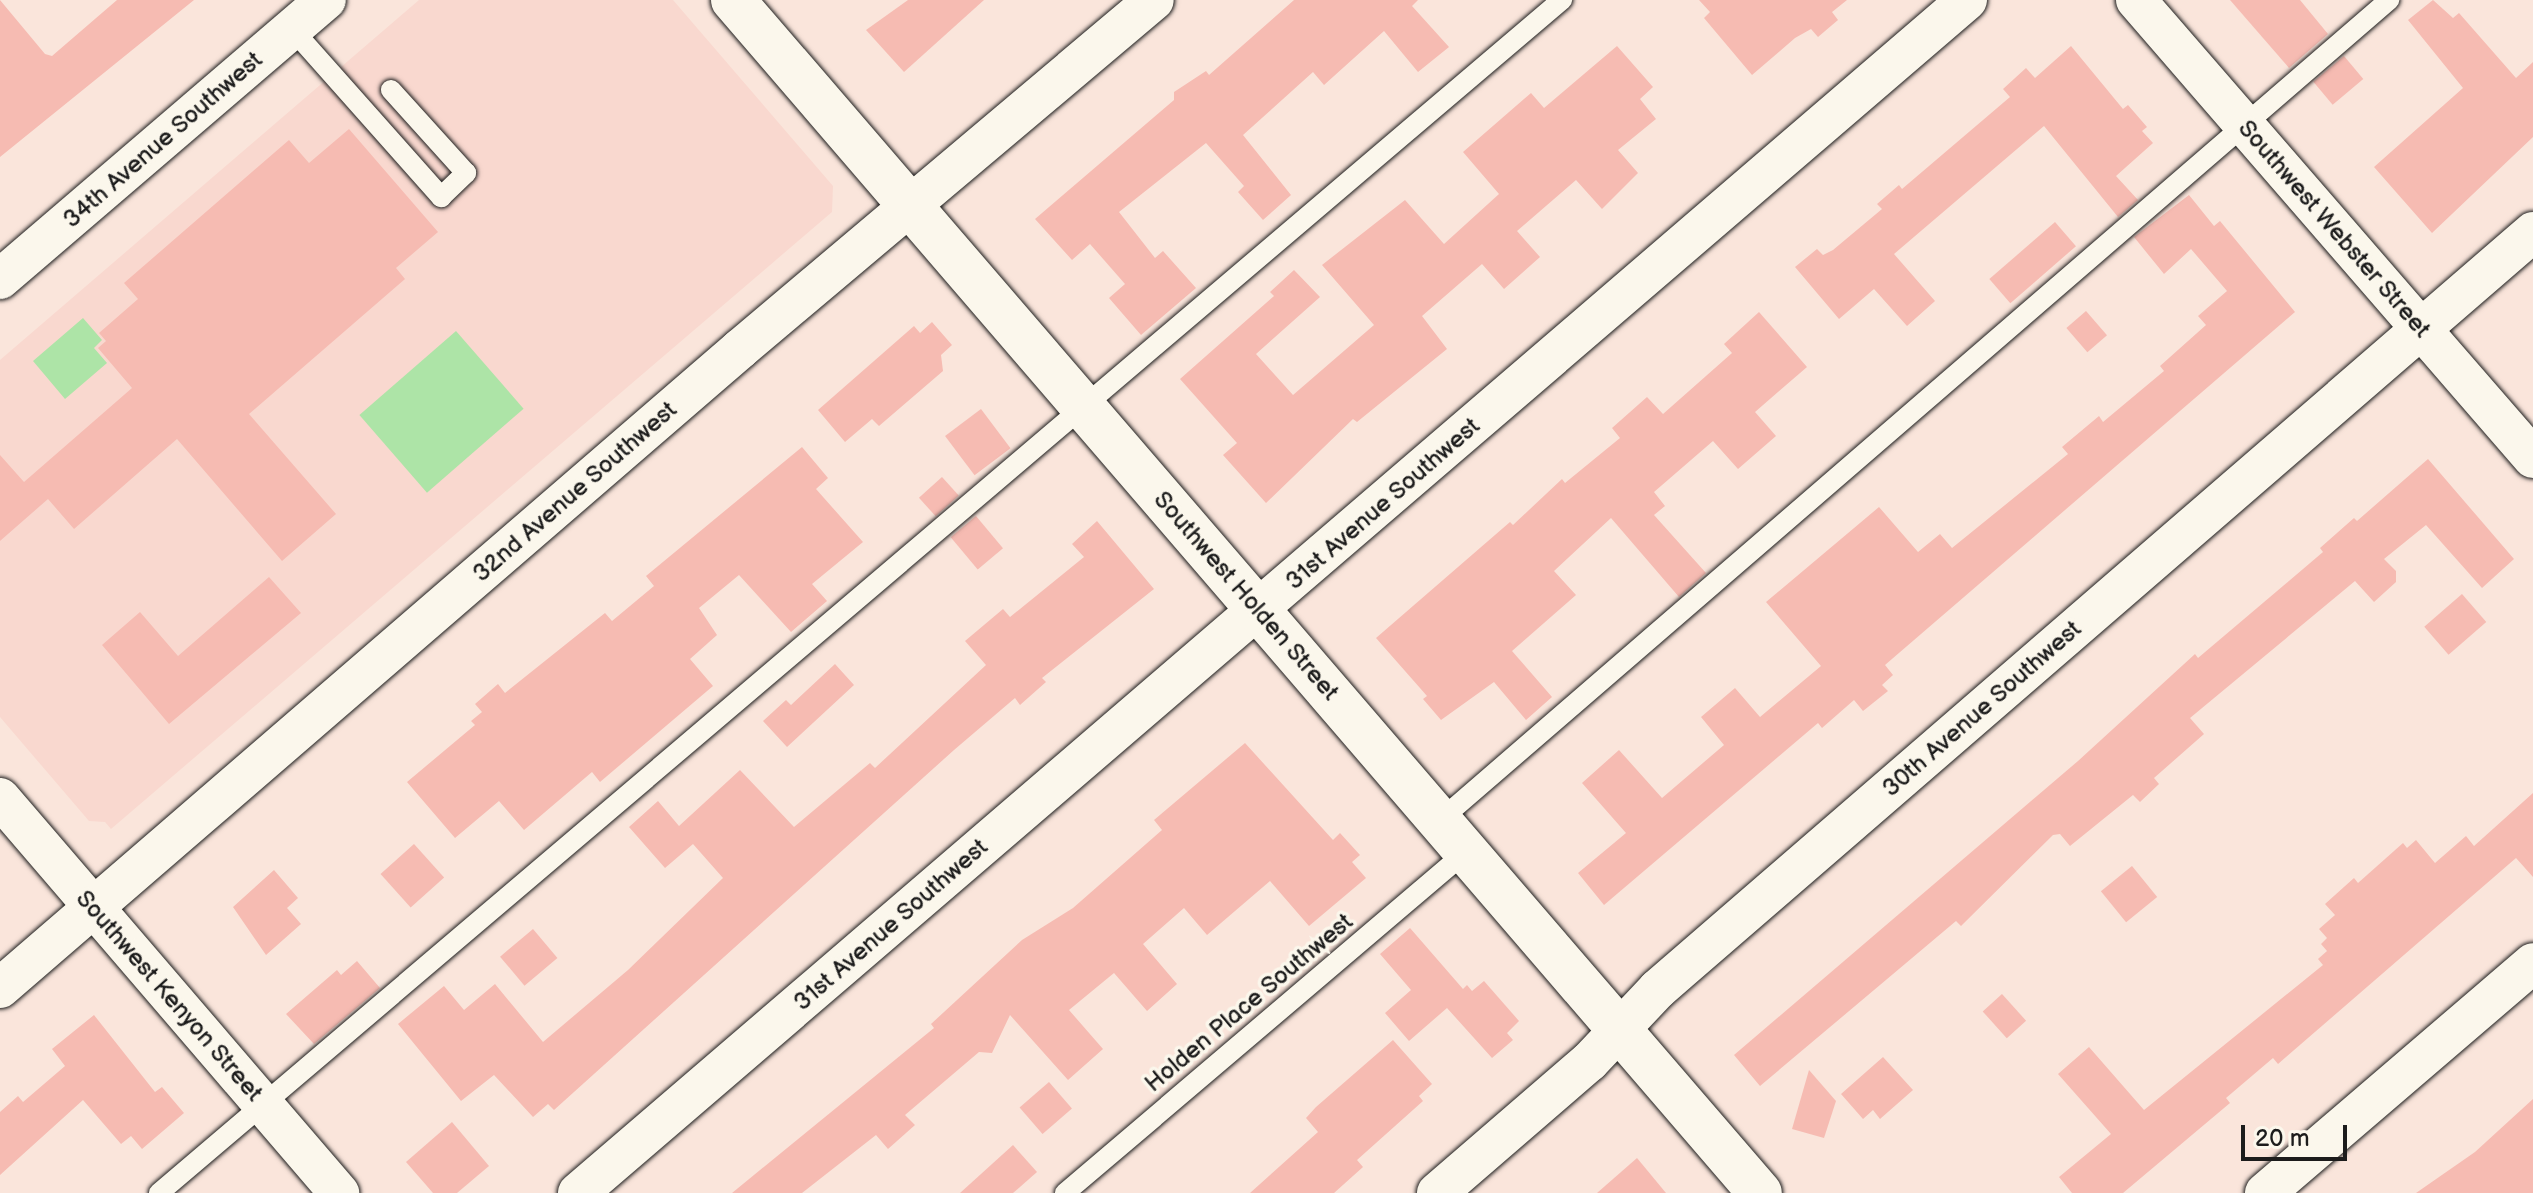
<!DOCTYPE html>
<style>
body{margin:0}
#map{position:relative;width:2533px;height:1193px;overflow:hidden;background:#fae5db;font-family:"Balsamiq Sans",sans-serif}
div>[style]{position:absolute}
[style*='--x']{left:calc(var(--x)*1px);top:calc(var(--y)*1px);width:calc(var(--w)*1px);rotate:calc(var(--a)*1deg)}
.built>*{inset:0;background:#f9d8cf}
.green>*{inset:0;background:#ade4a7;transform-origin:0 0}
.building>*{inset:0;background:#f6bbb2;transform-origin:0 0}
.roads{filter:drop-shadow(0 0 2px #1c1c1c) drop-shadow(0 0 2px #1c1c1c)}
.service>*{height:20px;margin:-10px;padding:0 10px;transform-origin:10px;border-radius:10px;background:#fbf7ec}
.minor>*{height:40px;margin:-20px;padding:0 20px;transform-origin:20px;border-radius:20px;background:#fbf7ec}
.tertiary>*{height:44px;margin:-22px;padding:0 22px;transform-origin:22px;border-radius:22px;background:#fbf7ec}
span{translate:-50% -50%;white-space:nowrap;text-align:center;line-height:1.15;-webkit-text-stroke:7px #fbf7ec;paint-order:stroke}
.street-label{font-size:24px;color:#1c1c1c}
.scale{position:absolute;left:2241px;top:1125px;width:106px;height:36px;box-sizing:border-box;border:4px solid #1c1c1c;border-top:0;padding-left:10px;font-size:24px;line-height:28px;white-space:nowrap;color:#1c1c1c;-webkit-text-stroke:6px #fbf7ec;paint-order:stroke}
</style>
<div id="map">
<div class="built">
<div style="clip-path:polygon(419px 0,673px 0,833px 186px,832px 212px,111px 829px,105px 822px,89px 821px,0 717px,0 360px)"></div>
</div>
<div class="green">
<div style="clip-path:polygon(83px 318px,102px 340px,94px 348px,107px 363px,65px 399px,33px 361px)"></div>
<div style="left:456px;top:331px;width:103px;height:128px;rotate:49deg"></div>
</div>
<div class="building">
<div style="clip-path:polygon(0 0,45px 54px,52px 56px,117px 0,194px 0,0 157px)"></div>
<div style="clip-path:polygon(908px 0,984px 0,904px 72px,866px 30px)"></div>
<div style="clip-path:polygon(1294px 0,1418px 0,1412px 6px,1449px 47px,1418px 72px,1384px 31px,1324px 85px,1313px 72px,1243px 135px,1291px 195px,1263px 220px,1238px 192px,1244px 186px,1206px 143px,1119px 212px,1155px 258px,1163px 251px,1196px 288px,1141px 335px,1109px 298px,1125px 284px,1090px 244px,1072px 260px,1035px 219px,1174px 100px,1174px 92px,1206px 71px,1209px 75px)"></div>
<div style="clip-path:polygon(1699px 0,1847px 0,1832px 12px,1838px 20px,1818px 37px,1811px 29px,1795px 38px,1752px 75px,1704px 18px,1710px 12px)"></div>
<div style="clip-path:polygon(2230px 0,2300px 0,2328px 34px,2289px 68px)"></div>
<div style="clip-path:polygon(2433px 0,2453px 18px,2459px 13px,2516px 78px,2533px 62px,2533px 137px,2432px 233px,2374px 167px,2463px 88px,2408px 20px)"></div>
<div style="clip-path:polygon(1617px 46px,1653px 87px,1640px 99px,1656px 119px,1618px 150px,1638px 173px,1602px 209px,1576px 180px,1517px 231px,1540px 257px,1504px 289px,1482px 264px,1422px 316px,1447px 349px,1357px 422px,1353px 419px,1266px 503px,1223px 455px,1237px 443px,1180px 379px,1274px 296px,1270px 292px,1294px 270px,1320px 297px,1256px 354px,1293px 395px,1374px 325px,1322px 265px,1405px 200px,1444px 244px,1499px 194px,1463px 152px,1531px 93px,1544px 108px)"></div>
<div style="clip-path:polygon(2071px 46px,2123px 109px,2128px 105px,2147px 127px,2142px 131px,2153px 143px,2116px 176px,2138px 200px,2118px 217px,2044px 126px,1894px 254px,1935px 301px,1907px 326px,1874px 289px,1839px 319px,1795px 267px,1817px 249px,1823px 255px,1833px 250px,1882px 209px,1877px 204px,1899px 185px,1902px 189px,2010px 97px,2003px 89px,2026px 68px,2035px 78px)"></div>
<div style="left:2344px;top:56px;width:30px;height:40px;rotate:50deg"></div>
<div style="clip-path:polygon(349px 129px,438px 232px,396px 268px,405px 279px,249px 414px,336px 514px,282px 561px,177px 439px,74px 529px,48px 499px,0 541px,0 455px,24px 482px,132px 388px,98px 348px,106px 341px,99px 333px,138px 299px,124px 283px,289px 140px,309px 163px)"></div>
<div style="clip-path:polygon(2189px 195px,2214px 226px,2220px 221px,2295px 312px,1885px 665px,1893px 675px,1882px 685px,1888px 691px,1863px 711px,1854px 700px,1822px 728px,1818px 723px,1604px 905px,1578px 873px,1626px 833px,1582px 783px,1619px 750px,1662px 798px,1724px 745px,1701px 717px,1735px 688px,1760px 717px,1821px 666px,1766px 602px,1879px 507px,1918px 552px,1940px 534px,1952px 548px,2068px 454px,2062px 447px,2099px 416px,2103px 422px,2164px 371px,2160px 366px,2206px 325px,2198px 316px,2227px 291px,2191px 249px,2164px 274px,2134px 237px)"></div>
<div style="left:2055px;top:222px;width:32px;height:87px;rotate:49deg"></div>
<div style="left:2086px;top:311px;width:32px;height:26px;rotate:49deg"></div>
<div style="clip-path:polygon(1759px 312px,1807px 367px,1755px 412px,1776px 436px,1738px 469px,1713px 441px,1654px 492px,1665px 506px,1654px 515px,1706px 573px,1679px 597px,1611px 518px,1554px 571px,1576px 595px,1512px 651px,1552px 697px,1526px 720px,1494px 682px,1441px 720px,1423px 699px,1427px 696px,1376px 638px,1510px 522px,1513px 525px,1562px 479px,1565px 483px,1620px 438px,1612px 428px,1647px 397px,1663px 414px,1732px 353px,1724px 344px)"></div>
<div style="clip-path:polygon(932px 322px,952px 345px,941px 355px,943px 371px,879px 426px,872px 419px,845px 442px,818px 410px,914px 326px,920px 333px)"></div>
<div style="left:981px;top:409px;width:49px;height:45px;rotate:53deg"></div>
<div style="clip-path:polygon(802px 447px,828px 478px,816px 489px,863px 542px,812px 584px,827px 601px,791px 632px,739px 575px,699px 608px,717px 635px,690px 659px,713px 686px,600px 782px,592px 772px,524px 830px,499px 801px,455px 838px,407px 782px,475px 725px,471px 721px,482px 712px,475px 704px,498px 684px,505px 693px,605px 613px,612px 621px,654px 586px,646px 576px)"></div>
<div style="clip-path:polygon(2428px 459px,2514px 559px,2482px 588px,2426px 525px,2384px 559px,2396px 571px,2396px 582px,2374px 602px,2355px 581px,2190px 718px,2204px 734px,2154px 778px,2159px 784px,2140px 802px,2133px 795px,2070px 846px,2060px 834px,2053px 835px,1961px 926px,1956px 921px,1760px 1086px,1734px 1055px,2078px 761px,2195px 654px,2198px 658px,2323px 552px,2320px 548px,2354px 518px,2357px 521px)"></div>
<div style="left:942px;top:477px;width:25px;height:31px;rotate:48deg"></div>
<div style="left:976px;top:516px;width:42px;height:33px;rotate:50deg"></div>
<div style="clip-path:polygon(1097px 521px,1154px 589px,1042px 678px,1046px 682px,1020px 705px,1015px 698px,954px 750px,554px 1110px,548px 1104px,533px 1117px,494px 1075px,461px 1101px,398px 1024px,444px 986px,464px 1010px,495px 984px,543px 1042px,628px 970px,723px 878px,693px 844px,665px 868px,629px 827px,658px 801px,679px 826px,740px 770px,794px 827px,870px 763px,875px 768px,986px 665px,965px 641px,1003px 609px,1010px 617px,1084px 557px,1072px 544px)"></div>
<div style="clip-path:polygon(269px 577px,301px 613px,169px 724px,102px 645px,140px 612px,178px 656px)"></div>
<div style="left:2462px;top:594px;width:37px;height:50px;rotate:49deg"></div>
<div style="clip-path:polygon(835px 664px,854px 685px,787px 747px,763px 721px,786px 700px,791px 705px)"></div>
<div style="clip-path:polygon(1245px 743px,1333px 840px,1340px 833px,1360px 855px,1352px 862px,1366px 878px,1309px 926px,1270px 881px,1207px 935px,1184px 908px,1143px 944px,1177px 984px,1147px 1011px,1114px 973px,1069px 1010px,1103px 1049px,1068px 1080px,1010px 1015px,992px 1053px,979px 1052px,905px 1115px,915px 1125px,888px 1149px,876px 1135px,802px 1193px,732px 1193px,934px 1028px,931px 1024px,1022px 940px,1073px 908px,1162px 830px,1154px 820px)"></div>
<div style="clip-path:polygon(2533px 793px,2533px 877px,2516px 858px,2278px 1064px,2273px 1058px,2226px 1098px,2230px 1103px,2123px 1193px,2072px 1193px,2059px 1177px,2111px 1134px,2058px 1074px,2089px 1047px,2144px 1110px,2323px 965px,2318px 959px,2327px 951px,2321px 944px,2327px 938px,2319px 929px,2335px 915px,2325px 904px,2354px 878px,2358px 883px,2403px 843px,2407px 848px,2416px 840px,2435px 863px,2466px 836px,2474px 846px)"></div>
<div style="left:414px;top:844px;width:45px;height:45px;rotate:48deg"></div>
<div style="left:2132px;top:866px;width:40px;height:40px;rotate:51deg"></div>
<div style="clip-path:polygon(274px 870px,298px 898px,287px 908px,301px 924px,266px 955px,233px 907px)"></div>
<div style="clip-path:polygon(1410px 928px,1463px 989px,1467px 985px,1472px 991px,1484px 981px,1519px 1021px,1507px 1033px,1513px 1040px,1492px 1058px,1447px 1008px,1409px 1041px,1385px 1013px,1411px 990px,1380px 954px)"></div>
<div style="left:533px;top:929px;width:38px;height:43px;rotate:50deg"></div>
<div style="clip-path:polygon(357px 961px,380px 988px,314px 1044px,286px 1014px,337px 970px,341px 975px)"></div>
<div style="left:2002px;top:994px;width:36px;height:26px;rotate:48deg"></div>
<div style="clip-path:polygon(94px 1015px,155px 1092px,162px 1087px,184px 1113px,142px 1149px,131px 1136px,121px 1144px,83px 1100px,0 1175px,0 1112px,18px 1096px,23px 1102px,65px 1066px,52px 1049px)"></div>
<div style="clip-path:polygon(1393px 1040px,1432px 1084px,1419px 1096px,1423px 1101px,1357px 1160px,1363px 1167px,1334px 1193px,1250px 1193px,1318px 1132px,1306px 1118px,1316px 1107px)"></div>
<div style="clip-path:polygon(1883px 1057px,1913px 1090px,1880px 1119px,1873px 1110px,1863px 1119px,1841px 1094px)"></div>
<div style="clip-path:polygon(1809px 1070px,1836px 1101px,1824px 1138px,1792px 1129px)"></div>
<div style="left:1049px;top:1082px;width:35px;height:39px;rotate:49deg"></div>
<div style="clip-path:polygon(2533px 1099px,2533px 1193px,2416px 1193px,2475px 1152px)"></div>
<div style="clip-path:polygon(452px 1122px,489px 1166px,457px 1193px,433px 1193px,406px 1162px)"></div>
<div style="clip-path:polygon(1013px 1145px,1037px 1172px,1013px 1193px,960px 1193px)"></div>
<div style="clip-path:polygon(1637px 1158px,1666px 1193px,1597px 1193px)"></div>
</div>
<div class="roads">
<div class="service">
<div style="--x:292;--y:29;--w:225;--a:48.4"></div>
<div style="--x:441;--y:197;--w:35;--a:-44"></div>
<div style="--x:466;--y:173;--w:112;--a:-132.1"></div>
<div style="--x:1439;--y:821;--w:1256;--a:-40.83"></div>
<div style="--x:159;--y:1193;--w:1842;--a:-40.38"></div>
<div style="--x:1065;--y:1193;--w:526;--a:-40.38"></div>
</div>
<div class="minor">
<div style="--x:2136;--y:0;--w:606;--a:49.08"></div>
<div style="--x:0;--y:279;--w:429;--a:-40.6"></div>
<div style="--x:0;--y:798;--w:521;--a:49.36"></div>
<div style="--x:0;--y:988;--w:978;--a:-40.81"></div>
<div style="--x:740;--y:349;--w:541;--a:-40.13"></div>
<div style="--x:578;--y:1193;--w:1831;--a:-40.66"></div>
<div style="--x:1437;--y:1193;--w:201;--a:-40.8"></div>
<div style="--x:1589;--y:1062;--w:100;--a:-46.6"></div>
<div style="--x:1658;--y:989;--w:1157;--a:-40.86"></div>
<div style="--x:2265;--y:1193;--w:353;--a:-40.6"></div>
</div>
<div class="tertiary">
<div style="--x:733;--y:0;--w:1574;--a:49.28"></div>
</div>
</div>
<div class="street-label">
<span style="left:163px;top:140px;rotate:-41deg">34th Avenue Southwest</span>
<span style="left:2334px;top:229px;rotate:49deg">Southwest Webster Street</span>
<span style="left:575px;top:492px;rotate:-41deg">32nd Avenue Southwest</span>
<span style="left:1383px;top:504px;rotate:-41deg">31st Avenue Southwest</span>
<span style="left:1246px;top:596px;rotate:49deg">Southwest Holden Street</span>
<span style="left:1982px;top:709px;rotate:-41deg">30th Avenue Southwest</span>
<span style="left:891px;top:925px;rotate:-41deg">31st Avenue Southwest</span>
<span style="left:169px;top:996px;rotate:49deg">Southwest Kenyon Street</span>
<span style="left:1249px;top:1003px;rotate:-40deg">Holden Place Southwest</span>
</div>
<div class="scale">20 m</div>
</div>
